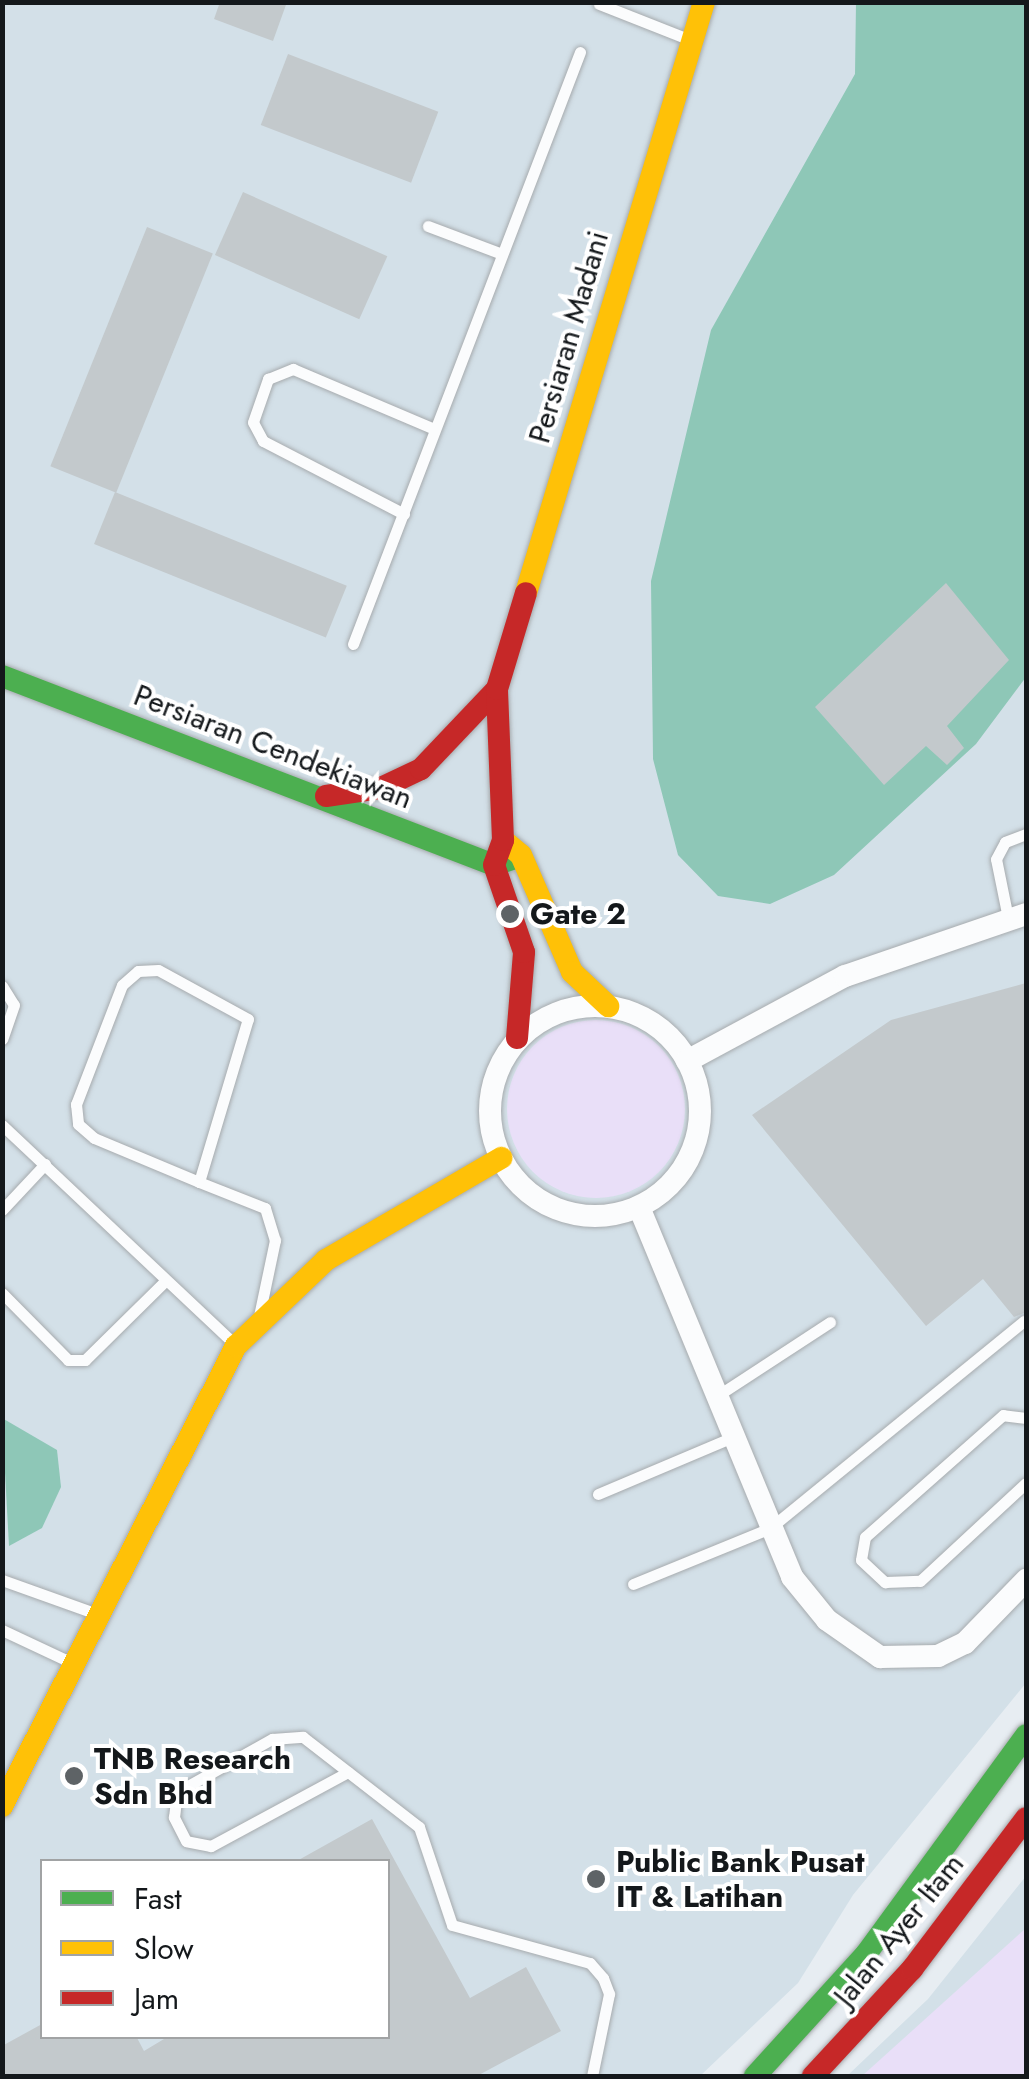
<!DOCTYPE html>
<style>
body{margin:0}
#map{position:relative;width:1029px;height:2079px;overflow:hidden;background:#e7edf2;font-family:Jost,sans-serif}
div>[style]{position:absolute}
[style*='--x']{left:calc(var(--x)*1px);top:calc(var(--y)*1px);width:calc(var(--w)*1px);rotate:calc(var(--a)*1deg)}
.built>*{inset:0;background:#d3e0e8}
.green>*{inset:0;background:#e9dff8}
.round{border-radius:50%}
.water>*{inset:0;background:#8ec7b7}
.building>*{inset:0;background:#c3c9cc;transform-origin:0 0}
.roads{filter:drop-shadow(0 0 2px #a7abae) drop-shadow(0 0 2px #a7abae)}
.lane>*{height:11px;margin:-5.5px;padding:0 5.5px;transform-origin:5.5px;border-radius:5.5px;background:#fbfcfd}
.street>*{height:22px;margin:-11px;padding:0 11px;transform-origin:11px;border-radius:11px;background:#fbfcfd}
.street>.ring{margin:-11px;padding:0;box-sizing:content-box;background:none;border:22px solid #fbfcfd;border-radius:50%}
.fast>*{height:22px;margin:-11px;padding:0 11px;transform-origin:11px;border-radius:11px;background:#4caf50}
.slow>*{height:22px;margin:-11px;padding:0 11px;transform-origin:11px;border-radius:11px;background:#ffc107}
.jam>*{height:22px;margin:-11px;padding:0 11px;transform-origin:11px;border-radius:11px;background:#c62828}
.dots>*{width:28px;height:28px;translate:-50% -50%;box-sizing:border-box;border:5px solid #fff;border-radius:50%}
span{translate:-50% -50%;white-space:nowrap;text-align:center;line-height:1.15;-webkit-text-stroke:8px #fff;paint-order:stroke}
.street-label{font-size:30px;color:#14181b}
.poi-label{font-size:30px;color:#14181b;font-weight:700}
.left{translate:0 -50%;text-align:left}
.frame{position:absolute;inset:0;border:5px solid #14181b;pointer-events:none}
.legend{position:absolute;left:40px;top:1859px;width:350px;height:180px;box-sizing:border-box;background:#fff;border:2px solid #a1a3a4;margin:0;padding:12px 18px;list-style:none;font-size:30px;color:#14181b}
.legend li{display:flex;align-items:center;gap:20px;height:50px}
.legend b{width:50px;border:2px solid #a1a3a4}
</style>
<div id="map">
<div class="built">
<div style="clip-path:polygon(evenodd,3px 3px,1026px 3px,1026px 1683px,853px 1895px,798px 1983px,700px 2076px,3px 2076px,3px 3px,42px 1862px,388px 1862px,388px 2036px,42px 2036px,42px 1862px)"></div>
<div style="clip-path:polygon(1026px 1876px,1026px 2076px,847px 2076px,928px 1999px)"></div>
</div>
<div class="green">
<div class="round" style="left:507px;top:1020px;width:178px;height:178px"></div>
<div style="clip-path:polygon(1025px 1929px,1026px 2076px,862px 2076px)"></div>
</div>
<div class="water">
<div style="clip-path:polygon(856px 3px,1026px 3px,1026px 677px,976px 744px,834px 875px,770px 904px,718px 896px,678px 855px,653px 759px,651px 581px,711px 330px,855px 74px)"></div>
<div style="clip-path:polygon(2px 1418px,57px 1450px,61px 1487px,42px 1528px,9px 1546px)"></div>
</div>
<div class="building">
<div style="clip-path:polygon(220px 2px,287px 2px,273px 41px,214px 19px)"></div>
<div style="left:288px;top:54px;width:161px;height:76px;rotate:21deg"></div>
<div style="left:243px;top:192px;width:158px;height:69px;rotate:24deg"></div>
<div style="left:147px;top:227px;width:71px;height:258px;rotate:22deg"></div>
<div style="left:115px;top:492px;width:250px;height:56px;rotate:22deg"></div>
<div style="clip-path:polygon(946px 583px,1009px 660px,947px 726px,964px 748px,947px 765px,926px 746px,884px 785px,815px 707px)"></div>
<div style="clip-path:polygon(1026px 983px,1026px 1312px,1014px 1317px,983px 1279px,926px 1326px,752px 1115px,891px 1020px)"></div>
<div style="clip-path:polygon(372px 1819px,470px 1998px,526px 1967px,561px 2031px,477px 2076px,2px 2076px,2px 2046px,42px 2024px,42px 2036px,136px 2036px,144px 2051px,169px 2036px,388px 2036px,388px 1862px,295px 1862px)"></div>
</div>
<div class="roads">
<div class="lane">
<div style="--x:599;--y:4;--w:96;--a:21.5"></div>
<div style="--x:428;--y:226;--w:79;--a:20.7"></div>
<div style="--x:404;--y:514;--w:159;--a:-152.6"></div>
<div style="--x:263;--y:441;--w:21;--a:-118"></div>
<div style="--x:253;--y:422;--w:46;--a:-70.8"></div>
<div style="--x:268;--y:379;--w:27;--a:-22"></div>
<div style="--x:293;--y:369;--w:151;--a:23"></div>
<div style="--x:353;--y:644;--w:634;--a:-69.02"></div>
<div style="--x:1008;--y:918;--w:60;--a:-101.5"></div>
<div style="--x:996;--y:859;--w:19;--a:-62"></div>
<div style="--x:1005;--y:842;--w:22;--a:-21"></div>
<div style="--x:2;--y:986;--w:22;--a:58"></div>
<div style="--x:14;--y:1005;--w:36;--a:109"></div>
<div style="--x:2;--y:1125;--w:318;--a:43.3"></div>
<div style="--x:199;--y:1182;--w:170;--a:-73.3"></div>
<div style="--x:248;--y:1019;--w:102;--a:-151.4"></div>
<div style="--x:158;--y:970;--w:20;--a:177"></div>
<div style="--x:138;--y:971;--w:21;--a:139"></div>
<div style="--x:122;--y:985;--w:128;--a:111.1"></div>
<div style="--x:76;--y:1104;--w:20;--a:84"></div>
<div style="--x:78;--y:1124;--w:21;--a:41"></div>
<div style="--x:94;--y:1138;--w:114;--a:22.7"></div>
<div style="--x:199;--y:1182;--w:71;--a:21.5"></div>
<div style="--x:265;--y:1208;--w:34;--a:73"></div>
<div style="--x:275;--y:1240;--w:73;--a:101.9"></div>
<div style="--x:2;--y:1210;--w:63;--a:-46.9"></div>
<div style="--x:2;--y:1293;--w:94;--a:45.4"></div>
<div style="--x:68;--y:1360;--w:17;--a:0"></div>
<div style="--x:85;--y:1360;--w:112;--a:-44.6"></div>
<div style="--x:717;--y:1396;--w:135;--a:-33.2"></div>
<div style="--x:1026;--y:1418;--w:23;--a:-173"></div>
<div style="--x:1003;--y:1415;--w:184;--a:138.5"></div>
<div style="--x:865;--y:1537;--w:23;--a:100"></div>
<div style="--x:861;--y:1560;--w:33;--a:43"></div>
<div style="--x:885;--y:1582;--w:35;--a:-2"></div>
<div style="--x:920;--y:1581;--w:144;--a:-42.8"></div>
<div style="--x:598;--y:1494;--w:147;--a:-22.9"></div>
<div style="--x:2;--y:1580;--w:98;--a:19.7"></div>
<div style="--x:633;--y:1584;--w:148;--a:-22.2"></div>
<div style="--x:770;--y:1528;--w:328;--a:-39.2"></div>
<div style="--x:2;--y:1630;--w:73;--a:25.2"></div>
<div style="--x:348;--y:1772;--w:156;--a:151.6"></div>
<div style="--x:211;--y:1846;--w:25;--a:-169"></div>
<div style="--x:186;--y:1841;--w:27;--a:-117"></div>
<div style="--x:174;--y:1817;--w:25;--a:-83"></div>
<div style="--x:177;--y:1792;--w:109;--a:-29.2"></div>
<div style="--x:272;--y:1739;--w:31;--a:-4"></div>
<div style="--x:303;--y:1737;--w:147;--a:37.8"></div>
<div style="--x:419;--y:1827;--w:103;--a:71.4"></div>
<div style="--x:452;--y:1925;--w:143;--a:15.4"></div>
<div style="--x:590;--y:1963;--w:20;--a:49"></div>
<div style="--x:603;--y:1978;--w:17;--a:69"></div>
<div style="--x:609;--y:1994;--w:84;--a:101.7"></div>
</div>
<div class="street">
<div class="ring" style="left:490px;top:1006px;width:188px;height:188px"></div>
<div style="--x:687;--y:1061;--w:179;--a:-28.3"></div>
<div style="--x:845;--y:976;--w:191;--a:-18.9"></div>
<div style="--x:639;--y:1207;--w:400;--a:67.5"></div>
<div style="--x:792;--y:1577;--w:55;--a:50.9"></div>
<div style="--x:827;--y:1620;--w:65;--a:34.9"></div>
<div style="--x:880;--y:1657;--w:58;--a:-1"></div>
<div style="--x:938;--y:1656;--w:30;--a:-26"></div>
<div style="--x:965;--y:1643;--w:88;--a:-45.9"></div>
</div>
<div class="fast">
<div style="--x:2;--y:676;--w:527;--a:21.01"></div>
<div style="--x:494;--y:865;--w:19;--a:-18"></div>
<div style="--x:755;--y:2076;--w:165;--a:-47.7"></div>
<div style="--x:866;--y:1954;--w:271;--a:-53.8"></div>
</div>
<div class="slow">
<div style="--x:526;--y:593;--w:617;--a:-73.24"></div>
<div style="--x:503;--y:840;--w:23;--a:40"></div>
<div style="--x:521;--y:855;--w:128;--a:66.4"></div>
<div style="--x:572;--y:972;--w:50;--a:43.4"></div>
<div style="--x:2;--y:1806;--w:516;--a:-63.04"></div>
<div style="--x:236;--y:1346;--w:124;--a:-43.7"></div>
<div style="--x:326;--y:1260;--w:203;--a:-30.2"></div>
</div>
<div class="jam">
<div style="--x:326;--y:796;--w:56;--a:-8.3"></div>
<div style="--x:381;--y:788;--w:44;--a:-25.4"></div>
<div style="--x:421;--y:769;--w:110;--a:-46.5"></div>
<div style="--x:517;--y:1038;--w:86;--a:-85.3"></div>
<div style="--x:524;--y:952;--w:92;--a:-109"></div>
<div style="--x:494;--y:865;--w:27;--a:-70"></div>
<div style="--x:503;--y:840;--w:151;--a:-92.3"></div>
<div style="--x:497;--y:689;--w:100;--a:-73.2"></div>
<div style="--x:813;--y:2076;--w:146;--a:-47.2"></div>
<div style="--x:912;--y:1969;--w:189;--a:-52.9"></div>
</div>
</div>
<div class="dots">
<div style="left:510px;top:914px;background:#5e6366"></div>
<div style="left:74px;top:1776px;background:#5e6366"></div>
<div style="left:596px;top:1879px;background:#5e6366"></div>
</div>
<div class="street-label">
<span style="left:569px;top:337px;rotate:-74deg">Persiaran Madani</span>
<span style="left:273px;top:747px;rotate:21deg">Persiaran Cendekiawan</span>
<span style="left:899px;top:1930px;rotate:-51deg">Jalan Ayer Itam</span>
</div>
<div class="poi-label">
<span class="left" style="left:530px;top:914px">Gate 2</span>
<span class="left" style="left:94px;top:1776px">TNB Research<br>Sdn Bhd</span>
<span class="left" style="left:616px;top:1879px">Public Bank Pusat<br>IT &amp; Latihan</span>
</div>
<div class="frame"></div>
<ul class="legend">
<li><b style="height:12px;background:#4caf50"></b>Fast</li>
<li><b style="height:12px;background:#ffc107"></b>Slow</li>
<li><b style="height:12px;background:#c62828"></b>Jam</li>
</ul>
</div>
